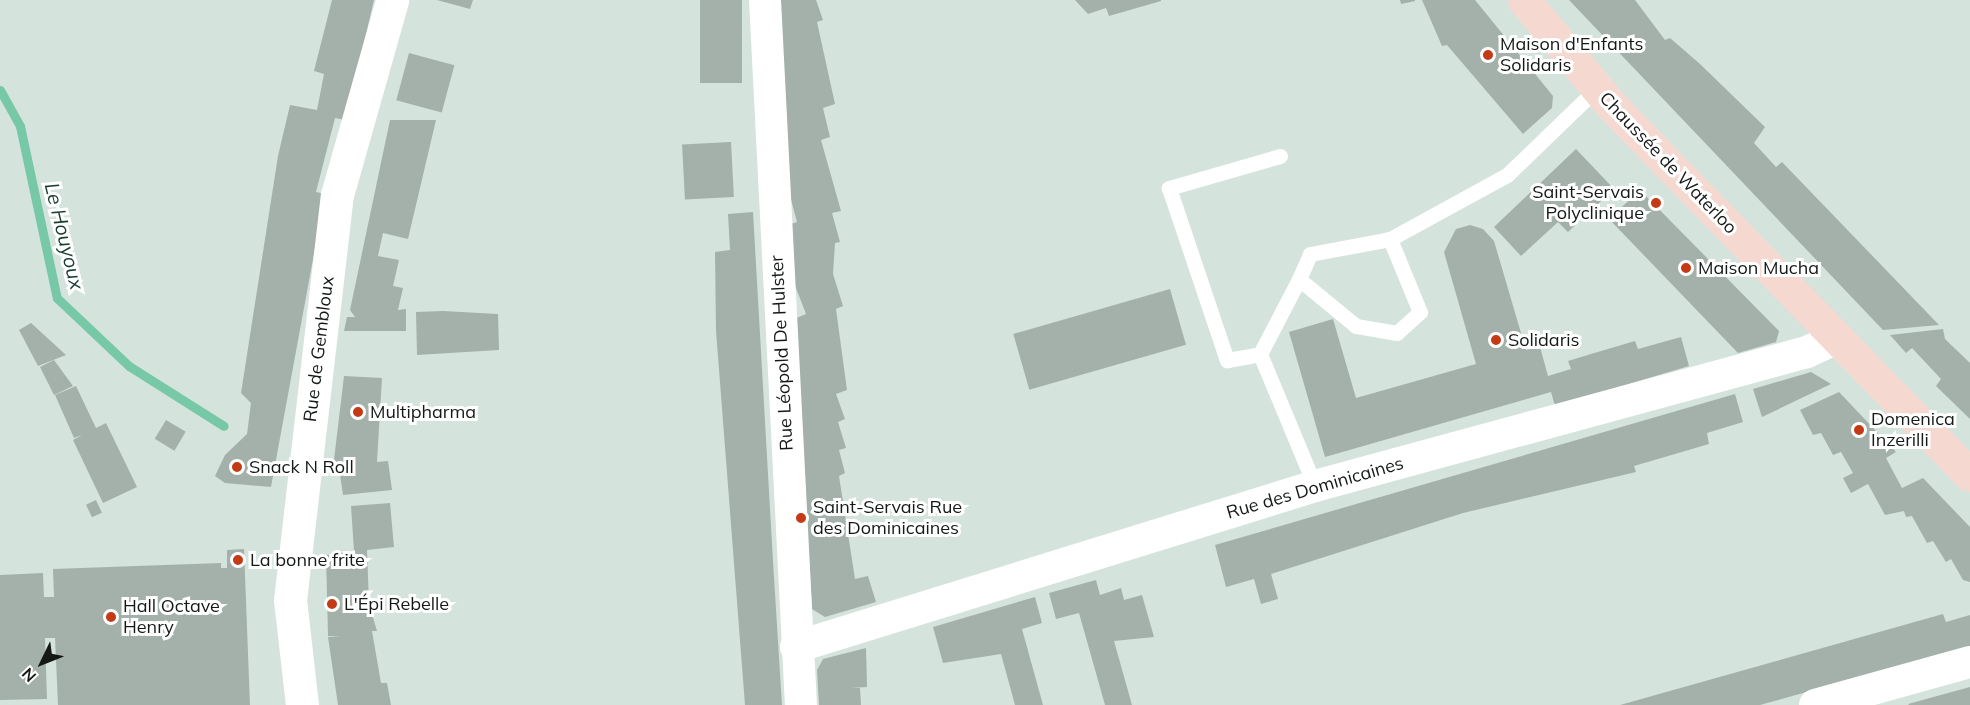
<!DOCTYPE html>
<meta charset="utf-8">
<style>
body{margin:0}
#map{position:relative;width:1970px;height:705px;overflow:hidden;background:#d5e3dd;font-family:Mulish,sans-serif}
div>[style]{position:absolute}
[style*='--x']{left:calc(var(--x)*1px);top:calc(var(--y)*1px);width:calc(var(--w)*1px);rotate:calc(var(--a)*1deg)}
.stream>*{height:9px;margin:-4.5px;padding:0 4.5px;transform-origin:4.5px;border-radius:4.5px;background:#77c8a7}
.building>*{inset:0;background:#a3b1aa;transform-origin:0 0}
.lane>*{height:15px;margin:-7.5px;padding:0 7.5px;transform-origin:7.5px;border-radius:7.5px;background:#fff}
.street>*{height:32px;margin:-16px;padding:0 16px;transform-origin:16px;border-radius:16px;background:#fff}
.secondary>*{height:33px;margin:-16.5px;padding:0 16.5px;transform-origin:16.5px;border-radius:16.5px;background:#fff}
.primary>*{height:33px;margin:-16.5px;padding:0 16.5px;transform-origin:16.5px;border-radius:16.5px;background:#f5d9d1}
.dots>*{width:16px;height:16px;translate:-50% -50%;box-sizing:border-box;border:3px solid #fff;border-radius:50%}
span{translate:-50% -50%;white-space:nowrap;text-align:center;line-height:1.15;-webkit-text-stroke:6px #fff;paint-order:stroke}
.poi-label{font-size:18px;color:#141917}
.left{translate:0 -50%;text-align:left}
.right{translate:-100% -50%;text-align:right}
.street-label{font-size:18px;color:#141917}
.water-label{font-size:20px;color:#193d2f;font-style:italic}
.north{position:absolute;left:12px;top:633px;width:60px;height:60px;-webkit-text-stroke:4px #fff;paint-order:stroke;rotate:227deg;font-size:16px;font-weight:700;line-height:24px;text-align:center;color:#141917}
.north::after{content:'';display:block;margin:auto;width:21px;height:27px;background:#141917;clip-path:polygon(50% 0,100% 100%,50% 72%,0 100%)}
</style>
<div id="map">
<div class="stream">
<div style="--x:0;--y:90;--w:41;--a:60.9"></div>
<div style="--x:20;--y:126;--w:176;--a:77.9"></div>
<div style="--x:57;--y:298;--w:99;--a:43.4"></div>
<div style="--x:129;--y:366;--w:112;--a:32.3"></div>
</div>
<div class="building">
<div style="clip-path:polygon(332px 0,374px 0,346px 120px,335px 118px,316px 192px,325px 194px,271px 487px,225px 483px,215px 476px,225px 455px,247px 434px,251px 403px,241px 393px,278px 156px,290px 105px,317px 110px,324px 74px,314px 71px)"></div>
<div style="clip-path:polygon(437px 0,473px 0,470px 9px)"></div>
<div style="left:700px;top:0;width:42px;height:83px"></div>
<div style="clip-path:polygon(774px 0,816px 0,823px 20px,817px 22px,835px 104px,823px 108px,830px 137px,821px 140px,841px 211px,832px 213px,840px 242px,835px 243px,833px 274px,843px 306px,836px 309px,847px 390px,836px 394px,845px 419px,838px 422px,846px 448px,839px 450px,845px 473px,839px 476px,855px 579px,868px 576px,876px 602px,825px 617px,812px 609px,794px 319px,806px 314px,791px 275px,788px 225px,797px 222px,786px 181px)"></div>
<div style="clip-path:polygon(1075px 0,1161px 0,1161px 1px,1109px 16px,1106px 8px,1088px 14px)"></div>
<div style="clip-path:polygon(1400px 0,1415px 0,1415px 1px,1401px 4px)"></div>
<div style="clip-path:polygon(1422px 0,1475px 0,1553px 96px,1552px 108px,1523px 134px,1447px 45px,1442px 46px)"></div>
<div style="clip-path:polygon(1569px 0,1635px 0,1665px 40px,1670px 38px,1700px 64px,1765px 127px,1754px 143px,1776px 167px,1782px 162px,1939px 325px,1883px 330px)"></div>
<div style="left:409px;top:53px;width:47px;height:49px;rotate:15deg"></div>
<div style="clip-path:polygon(390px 120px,436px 120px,408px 239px,383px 233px,378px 256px,399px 260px,393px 286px,403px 288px,398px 310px,406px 309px,406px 331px,344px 331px,347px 317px,355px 317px,350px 310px)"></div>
<div style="left:731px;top:142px;width:55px;height:49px;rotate:87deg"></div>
<div style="clip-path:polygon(1576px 149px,1614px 189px,1568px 232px,1558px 222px,1521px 256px,1494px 227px)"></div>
<div style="clip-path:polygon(1640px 190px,1779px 331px,1776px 342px,1738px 353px,1609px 219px)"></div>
<div style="clip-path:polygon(753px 212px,773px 561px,782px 705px,745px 705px,716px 331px,715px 252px,730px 250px,728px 214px)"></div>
<div style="clip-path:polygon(1470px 225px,1483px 229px,1494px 241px,1526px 350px,1540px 347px,1548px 376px,1571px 369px,1568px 361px,1591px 354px,1635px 341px,1638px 349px,1681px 337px,1689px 366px,1555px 406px,1551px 392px,1325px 457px,1289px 332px,1333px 319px,1356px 398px,1476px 364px,1444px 252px,1456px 229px)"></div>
<div style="left:1170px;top:289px;width:58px;height:163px;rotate:74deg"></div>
<div style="clip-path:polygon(443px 311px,498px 314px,499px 350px,417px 355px,416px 312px)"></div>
<div style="clip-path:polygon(31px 323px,66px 355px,38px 366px,19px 330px)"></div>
<div style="clip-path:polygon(1943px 329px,1945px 339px,1970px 363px,1970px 419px,1936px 386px,1941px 379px,1912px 348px,1906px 353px,1890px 335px)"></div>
<div style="clip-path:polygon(54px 360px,73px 386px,54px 395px,40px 367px)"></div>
<div style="clip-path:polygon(1811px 372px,1831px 384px,1762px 417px,1753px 389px)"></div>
<div style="clip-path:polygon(344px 376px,382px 378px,377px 462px,388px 461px,392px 490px,343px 495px,339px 468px,333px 468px)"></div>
<div style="clip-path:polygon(76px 386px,96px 428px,106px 423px,137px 487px,103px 503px,73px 440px,82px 435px,74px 438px,55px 395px)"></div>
<div style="clip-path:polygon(1839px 392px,1896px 452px,1886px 458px,1902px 488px,1923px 478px,1970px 527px,1970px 582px,1963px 580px,1951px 559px,1946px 562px,1933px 541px,1927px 543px,1912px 516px,1906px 517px,1904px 511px,1885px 515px,1868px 484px,1851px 493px,1843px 478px,1853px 473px,1841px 452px,1833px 455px,1821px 433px,1813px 435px,1800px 410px)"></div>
<div style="clip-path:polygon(1735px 394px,1743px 422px,1707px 433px,1709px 444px,1634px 466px,1636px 472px,1463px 513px,1271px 574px,1278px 599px,1261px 604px,1254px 579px,1226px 587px,1215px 545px)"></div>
<div style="left:166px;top:420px;width:23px;height:22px;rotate:31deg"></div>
<div style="left:96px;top:500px;width:14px;height:11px;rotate:65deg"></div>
<div style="clip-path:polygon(390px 503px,394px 547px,367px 550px,369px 604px,377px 631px,372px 631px,381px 683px,387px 683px,391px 705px,338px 705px,328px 637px,341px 636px,328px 636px,326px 555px,354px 551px,351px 506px)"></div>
<div style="clip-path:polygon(244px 549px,250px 705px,58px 705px,55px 638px,45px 638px,47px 699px,0 700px,0 575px,43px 573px,44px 597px,54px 597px,53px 569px,221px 563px,221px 568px,227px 568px,227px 550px)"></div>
<div style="clip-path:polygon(1096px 580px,1100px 595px,1121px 588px,1124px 600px,1142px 595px,1154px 637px,1114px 641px,1132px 705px,1105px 705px,1079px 613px,1056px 619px,1049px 593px)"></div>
<div style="clip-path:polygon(1035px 597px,1042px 623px,1022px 629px,1043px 705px,1015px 705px,1001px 654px,943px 663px,933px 627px)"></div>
<div style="clip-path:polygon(1943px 614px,1946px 622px,1970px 615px,1970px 646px,1760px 705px,1620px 705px)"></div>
<div style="clip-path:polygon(866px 648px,867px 687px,851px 688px,860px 688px,861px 705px,819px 705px,817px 670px,823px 659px)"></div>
<div style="clip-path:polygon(1970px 687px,1970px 705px,1909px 705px,1908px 704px)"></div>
</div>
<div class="lane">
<div style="--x:1280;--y:156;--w:116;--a:163.9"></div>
<div style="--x:1169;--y:188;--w:182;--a:71.4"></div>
<div style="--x:1227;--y:360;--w:34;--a:-10"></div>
<div style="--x:1260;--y:354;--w:85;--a:-62.5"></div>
<div style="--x:1390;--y:239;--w:79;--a:67.7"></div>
<div style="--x:1420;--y:312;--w:31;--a:138"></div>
<div style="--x:1397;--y:333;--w:42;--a:-170.3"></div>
<div style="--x:1356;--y:326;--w:74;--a:-140.5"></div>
<div style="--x:1299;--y:279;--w:27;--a:-66"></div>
<div style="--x:1310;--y:254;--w:81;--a:-10.6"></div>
<div style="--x:1390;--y:239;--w:133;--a:-28.7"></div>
<div style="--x:1507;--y:175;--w:124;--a:-44"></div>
<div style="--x:1260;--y:354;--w:143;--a:67.4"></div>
</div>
<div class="street">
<div style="--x:765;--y:0;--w:706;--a:87.08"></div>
<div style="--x:796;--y:647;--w:543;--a:-17.23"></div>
<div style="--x:1315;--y:486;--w:510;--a:-15.24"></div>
<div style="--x:1807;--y:352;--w:33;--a:-25"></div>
<div style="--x:1815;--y:705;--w:161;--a:-15.5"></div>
</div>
<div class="secondary">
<div style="--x:302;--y:705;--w:106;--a:-96.5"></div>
<div style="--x:290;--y:600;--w:408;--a:-83.4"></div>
<div style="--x:337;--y:195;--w:203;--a:-74.2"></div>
</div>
<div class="primary">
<div style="--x:1524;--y:0;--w:138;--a:50.3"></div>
<div style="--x:1612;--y:106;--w:514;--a:45.87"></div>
</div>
<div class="dots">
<div style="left:1488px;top:55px;background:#c33a15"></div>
<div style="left:1656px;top:203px;background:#c33a15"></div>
<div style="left:1686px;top:268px;background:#c33a15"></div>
<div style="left:1496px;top:340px;background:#c33a15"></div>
<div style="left:358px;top:412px;background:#c33a15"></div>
<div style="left:1859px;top:430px;background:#c33a15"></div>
<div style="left:237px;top:467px;background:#c33a15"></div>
<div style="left:801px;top:518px;background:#c33a15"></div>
<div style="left:238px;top:560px;background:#c33a15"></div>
<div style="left:332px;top:604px;background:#c33a15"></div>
<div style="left:111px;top:617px;background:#c33a15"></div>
</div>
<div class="poi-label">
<span class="left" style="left:1500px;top:55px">Maison d'Enfants<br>Solidaris</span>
<span class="right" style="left:1644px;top:203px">Saint-Servais<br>Polyclinique</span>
<span class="left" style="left:1698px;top:268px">Maison Mucha</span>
<span class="left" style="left:1508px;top:340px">Solidaris</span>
<span class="left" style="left:370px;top:412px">Multipharma</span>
<span class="left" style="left:1871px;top:430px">Domenica<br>Inzerilli</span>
<span class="left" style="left:249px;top:467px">Snack N Roll</span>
<span class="left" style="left:813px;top:518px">Saint-Servais Rue<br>des Dominicaines</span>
<span class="left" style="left:250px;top:560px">La bonne frite</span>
<span class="left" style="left:344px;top:604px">L'Épi Rebelle</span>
<span class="left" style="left:123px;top:617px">Hall Octave<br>Henry</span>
</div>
<div class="street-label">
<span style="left:1668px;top:163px;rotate:46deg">Chaussée de Waterloo</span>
<span style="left:319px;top:349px;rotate:-83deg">Rue de Gembloux</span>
<span style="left:782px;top:353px;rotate:-93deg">Rue Léopold De Hulster</span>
<span style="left:1315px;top:488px;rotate:-16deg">Rue des Dominicaines</span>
</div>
<div class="water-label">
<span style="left:65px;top:236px;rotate:76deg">Le Houyoux</span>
</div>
<div class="north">N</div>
</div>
